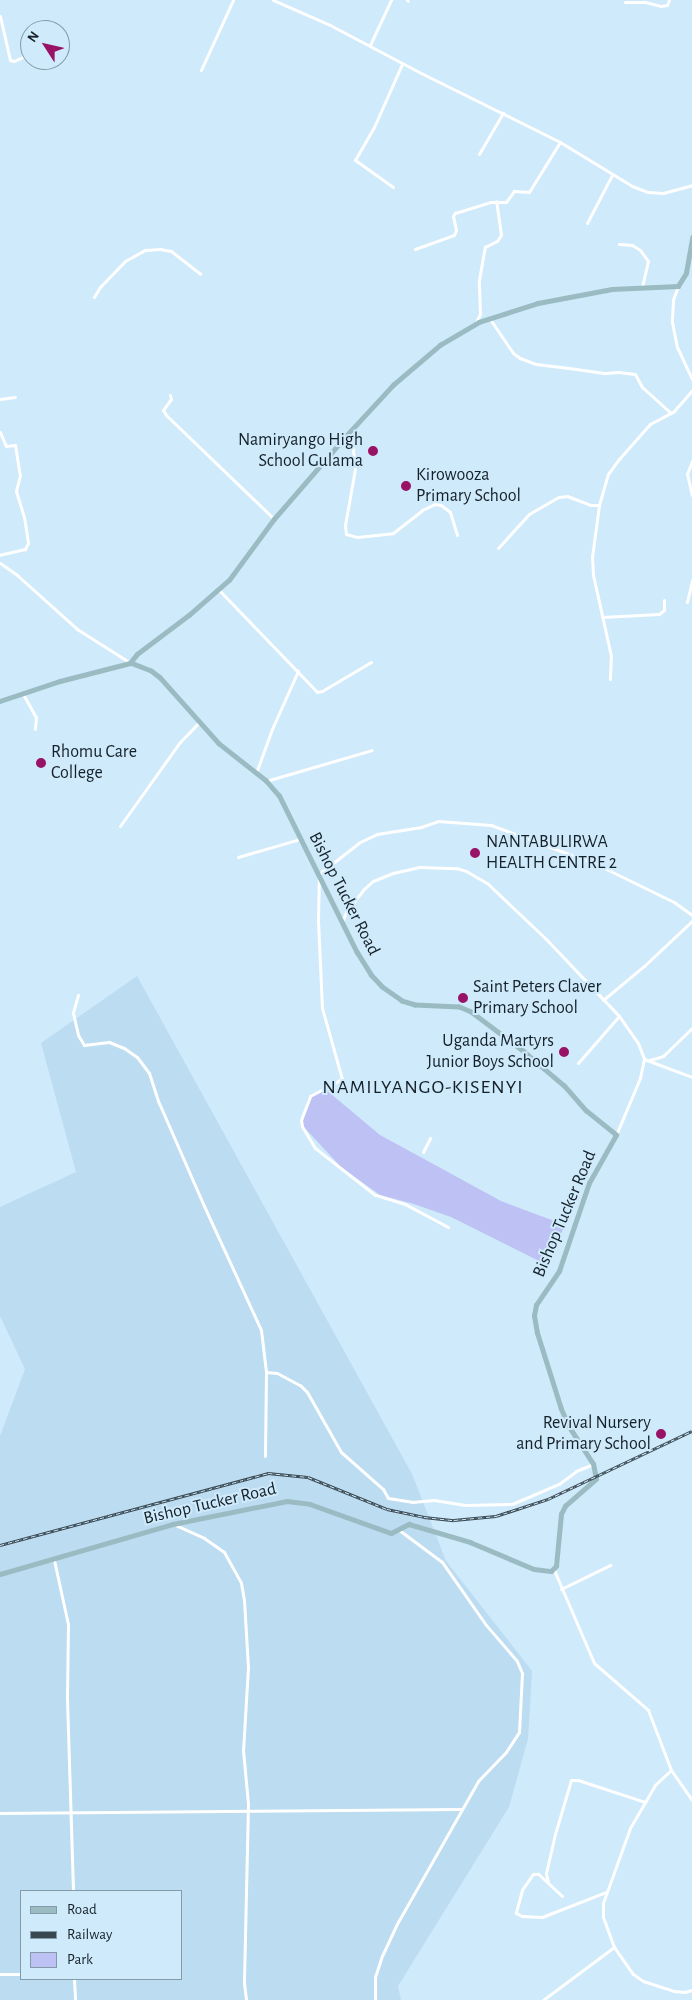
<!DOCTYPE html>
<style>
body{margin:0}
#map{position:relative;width:692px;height:2000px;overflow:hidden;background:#cfeafb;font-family:"Alegreya Sans",sans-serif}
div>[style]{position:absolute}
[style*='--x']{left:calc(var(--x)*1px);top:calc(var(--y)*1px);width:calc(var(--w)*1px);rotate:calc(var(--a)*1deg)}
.built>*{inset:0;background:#bcdcf1}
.green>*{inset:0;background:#bdc1f3}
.street>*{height:3px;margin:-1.5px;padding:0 1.5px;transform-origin:1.5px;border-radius:1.5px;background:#fff}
.secondary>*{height:4.5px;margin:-2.25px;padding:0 2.25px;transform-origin:2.25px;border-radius:2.25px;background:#9abbc2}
.rail>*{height:3px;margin-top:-1.5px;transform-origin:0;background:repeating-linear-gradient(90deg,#cfeafb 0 4px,#384750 0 8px);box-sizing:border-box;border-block:1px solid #384750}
.dots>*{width:14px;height:14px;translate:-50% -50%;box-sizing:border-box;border:2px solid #cfeafb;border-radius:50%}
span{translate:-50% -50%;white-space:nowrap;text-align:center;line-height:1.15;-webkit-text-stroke:4px #cfeafb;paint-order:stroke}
.poi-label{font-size:18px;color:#152129}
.right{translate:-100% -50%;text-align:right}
.left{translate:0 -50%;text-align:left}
.street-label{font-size:18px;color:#152129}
.quarter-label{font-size:20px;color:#152129;letter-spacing:1px}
.legend{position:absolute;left:20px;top:1890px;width:162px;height:90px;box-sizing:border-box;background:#cfeafb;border:1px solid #859aa7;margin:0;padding:6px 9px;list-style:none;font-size:15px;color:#152129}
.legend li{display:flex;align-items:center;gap:10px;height:25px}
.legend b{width:25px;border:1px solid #859aa7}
.north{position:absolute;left:20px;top:20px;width:50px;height:50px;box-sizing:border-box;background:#cfeafb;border:1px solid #859aa7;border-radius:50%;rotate:305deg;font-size:14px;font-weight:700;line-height:20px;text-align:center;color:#152129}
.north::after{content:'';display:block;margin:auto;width:18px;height:22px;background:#981266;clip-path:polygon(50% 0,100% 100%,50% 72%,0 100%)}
</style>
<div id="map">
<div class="built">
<div style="clip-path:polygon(evenodd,137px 976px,412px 1474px,446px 1561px,532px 1671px,528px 1739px,509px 1807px,398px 1986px,401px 2000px,0 2000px,0 1436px,25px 1369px,0 1316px,0 1207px,76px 1172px,41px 1043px,137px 976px,21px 1891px,181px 1891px,181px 1979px,21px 1979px,21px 1891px)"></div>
</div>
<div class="green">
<div style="clip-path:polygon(325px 1089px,380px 1135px,501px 1201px,565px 1225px,547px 1265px,451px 1217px,414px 1204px,380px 1195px,341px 1167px,302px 1125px,309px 1098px)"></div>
</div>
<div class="street">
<div style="--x:273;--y:0;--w:62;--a:23.7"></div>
<div style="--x:330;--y:25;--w:105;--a:27.8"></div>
<div style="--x:423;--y:74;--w:153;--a:26.4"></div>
<div style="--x:560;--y:142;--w:84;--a:31.4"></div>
<div style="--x:632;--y:186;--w:17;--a:21"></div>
<div style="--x:648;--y:192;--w:15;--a:4"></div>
<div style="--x:663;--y:193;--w:30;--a:-15"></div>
<div style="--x:407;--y:0;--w:1;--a:45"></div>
<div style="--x:625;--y:2;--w:20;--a:0"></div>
<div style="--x:645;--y:2;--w:16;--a:14"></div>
<div style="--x:661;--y:6;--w:6;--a:-9"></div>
<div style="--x:667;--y:5;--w:5;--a:-68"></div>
<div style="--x:0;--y:16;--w:45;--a:77.2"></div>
<div style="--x:10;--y:60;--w:4;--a:14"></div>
<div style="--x:14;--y:61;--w:17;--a:-24"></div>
<div style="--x:370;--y:45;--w:50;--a:-65"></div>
<div style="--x:201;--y:70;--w:77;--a:-65.4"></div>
<div style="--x:479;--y:154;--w:48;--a:-59.7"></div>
<div style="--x:393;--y:187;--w:47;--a:-144.6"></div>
<div style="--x:355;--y:160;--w:38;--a:-60"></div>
<div style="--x:374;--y:127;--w:69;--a:-66"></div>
<div style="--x:587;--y:223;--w:54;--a:-62.5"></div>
<div style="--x:619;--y:244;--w:13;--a:4"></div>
<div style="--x:632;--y:245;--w:9;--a:32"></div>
<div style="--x:640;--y:250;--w:14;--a:54"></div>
<div style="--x:648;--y:261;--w:28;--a:103"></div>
<div style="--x:415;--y:249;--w:41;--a:-19.7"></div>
<div style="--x:454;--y:235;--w:5;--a:-68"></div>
<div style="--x:456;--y:230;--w:14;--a:-102"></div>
<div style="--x:453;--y:216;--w:4;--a:-56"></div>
<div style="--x:455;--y:213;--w:37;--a:-17"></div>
<div style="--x:490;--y:202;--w:16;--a:0"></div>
<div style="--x:506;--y:202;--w:14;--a:-54"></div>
<div style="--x:514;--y:191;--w:15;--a:4"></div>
<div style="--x:529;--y:192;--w:59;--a:-58.2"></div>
<div style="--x:678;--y:286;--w:15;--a:110"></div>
<div style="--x:673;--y:300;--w:22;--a:93"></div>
<div style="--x:672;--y:322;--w:25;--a:79"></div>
<div style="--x:677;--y:347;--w:35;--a:65"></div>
<div style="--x:94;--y:297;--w:12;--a:-59"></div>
<div style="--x:100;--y:287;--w:36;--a:-46"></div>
<div style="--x:125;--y:261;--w:23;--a:-29"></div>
<div style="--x:145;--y:250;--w:15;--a:-4"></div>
<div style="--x:160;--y:249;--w:11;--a:10"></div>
<div style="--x:171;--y:251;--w:37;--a:38"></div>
<div style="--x:490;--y:319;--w:41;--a:55.9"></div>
<div style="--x:513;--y:353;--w:9;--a:36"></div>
<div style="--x:520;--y:358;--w:17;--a:21"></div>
<div style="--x:536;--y:364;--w:33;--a:7"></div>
<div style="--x:569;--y:368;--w:37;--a:8"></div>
<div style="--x:606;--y:373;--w:12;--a:-5"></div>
<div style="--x:618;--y:372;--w:17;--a:7"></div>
<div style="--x:635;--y:374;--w:15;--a:62"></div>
<div style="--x:642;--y:387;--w:39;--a:42"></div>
<div style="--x:477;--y:320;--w:7;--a:-63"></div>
<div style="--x:480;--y:314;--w:34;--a:-92"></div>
<div style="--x:479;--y:280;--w:34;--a:-80"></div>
<div style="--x:485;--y:247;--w:13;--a:-27"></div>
<div style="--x:497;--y:241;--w:7;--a:-56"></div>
<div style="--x:501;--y:235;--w:34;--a:-98"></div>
<div style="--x:170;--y:395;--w:4;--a:76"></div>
<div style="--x:171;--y:399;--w:14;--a:126"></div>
<div style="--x:163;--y:410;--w:6;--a:59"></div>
<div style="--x:166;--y:415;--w:150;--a:43.9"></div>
<div style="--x:0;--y:399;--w:15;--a:-8"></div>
<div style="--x:351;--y:431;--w:38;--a:84"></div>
<div style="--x:355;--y:469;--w:57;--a:100.1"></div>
<div style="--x:345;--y:525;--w:9;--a:84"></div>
<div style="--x:346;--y:534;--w:11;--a:15"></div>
<div style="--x:357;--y:537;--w:36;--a:-6"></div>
<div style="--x:393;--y:533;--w:37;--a:-38"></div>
<div style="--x:422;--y:510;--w:14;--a:-25"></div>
<div style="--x:435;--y:504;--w:6;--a:9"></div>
<div style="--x:441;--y:505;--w:11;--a:38"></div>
<div style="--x:450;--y:512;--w:24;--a:73"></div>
<div style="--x:0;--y:432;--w:15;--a:67"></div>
<div style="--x:6;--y:446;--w:9;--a:-6"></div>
<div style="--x:15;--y:445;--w:30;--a:81"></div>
<div style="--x:20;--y:475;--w:16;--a:104"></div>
<div style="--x:16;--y:491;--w:27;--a:73"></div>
<div style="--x:24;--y:517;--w:26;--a:81"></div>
<div style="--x:28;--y:543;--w:7;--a:117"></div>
<div style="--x:25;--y:549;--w:26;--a:167"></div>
<div style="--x:692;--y:461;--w:14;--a:111"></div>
<div style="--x:687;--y:474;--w:22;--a:77"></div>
<div style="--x:498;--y:548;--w:46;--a:-47.6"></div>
<div style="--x:529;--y:514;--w:34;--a:-30"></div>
<div style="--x:559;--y:497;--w:8;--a:-7"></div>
<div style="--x:567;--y:496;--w:25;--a:21"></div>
<div style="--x:590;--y:505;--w:9;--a:0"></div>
<div style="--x:0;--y:563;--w:21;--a:35"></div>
<div style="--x:17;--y:575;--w:81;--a:42"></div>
<div style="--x:77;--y:629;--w:62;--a:32.4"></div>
<div style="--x:218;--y:589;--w:143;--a:46.1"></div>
<div style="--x:317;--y:692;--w:5;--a:-11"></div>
<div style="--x:322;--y:691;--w:57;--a:-30.6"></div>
<div style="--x:687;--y:602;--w:22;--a:-77"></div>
<div style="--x:602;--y:617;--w:57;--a:-3"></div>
<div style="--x:659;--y:614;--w:6;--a:-39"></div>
<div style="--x:664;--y:610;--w:10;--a:-90"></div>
<div style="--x:610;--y:679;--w:23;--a:-88"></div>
<div style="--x:611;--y:656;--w:83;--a:-102.5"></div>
<div style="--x:593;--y:575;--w:18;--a:-93"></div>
<div style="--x:592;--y:557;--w:52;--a:-82.3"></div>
<div style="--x:599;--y:505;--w:32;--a:-74"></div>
<div style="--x:608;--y:474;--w:19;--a:-54"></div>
<div style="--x:619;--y:459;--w:47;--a:-48.5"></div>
<div style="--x:650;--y:424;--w:27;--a:-28"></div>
<div style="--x:674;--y:411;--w:28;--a:-49"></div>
<div style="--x:23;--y:694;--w:26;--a:61"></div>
<div style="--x:36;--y:717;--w:12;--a:95"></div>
<div style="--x:256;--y:773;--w:47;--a:-70"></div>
<div style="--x:272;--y:729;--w:64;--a:-65.9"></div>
<div style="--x:266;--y:781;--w:110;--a:-16.3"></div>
<div style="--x:120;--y:826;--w:103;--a:-54.5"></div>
<div style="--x:180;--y:742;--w:28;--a:-46"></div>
<div style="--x:238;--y:857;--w:65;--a:-16.2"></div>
<div style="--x:342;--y:922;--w:11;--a:-68"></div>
<div style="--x:346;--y:912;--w:29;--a:-52"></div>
<div style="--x:364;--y:889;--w:12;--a:-42"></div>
<div style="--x:373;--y:881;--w:22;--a:-22"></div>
<div style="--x:393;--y:873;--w:27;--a:-13"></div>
<div style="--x:419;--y:867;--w:37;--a:2"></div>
<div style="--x:456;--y:868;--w:10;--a:17"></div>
<div style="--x:466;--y:871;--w:24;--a:30"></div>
<div style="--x:487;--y:883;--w:81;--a:43.5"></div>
<div style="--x:546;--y:939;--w:106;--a:46.5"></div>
<div style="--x:619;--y:1016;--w:33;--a:55"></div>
<div style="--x:638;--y:1043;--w:17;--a:69"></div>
<div style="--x:644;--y:1059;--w:19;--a:102"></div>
<div style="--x:640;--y:1078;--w:62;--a:112.8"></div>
<div style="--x:78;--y:995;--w:19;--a:106"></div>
<div style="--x:73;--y:1013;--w:23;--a:77"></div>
<div style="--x:78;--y:1035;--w:12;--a:59"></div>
<div style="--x:84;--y:1045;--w:25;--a:-7"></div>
<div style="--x:109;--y:1042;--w:16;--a:22"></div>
<div style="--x:124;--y:1048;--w:16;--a:35"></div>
<div style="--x:137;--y:1057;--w:20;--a:53"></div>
<div style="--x:149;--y:1073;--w:32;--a:72"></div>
<div style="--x:159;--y:1103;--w:112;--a:66.4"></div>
<div style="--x:204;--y:1206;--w:136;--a:65.3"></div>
<div style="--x:261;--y:1330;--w:42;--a:83.2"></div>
<div style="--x:266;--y:1372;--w:84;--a:90.7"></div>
<div style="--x:603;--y:1000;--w:53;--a:-39.7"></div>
<div style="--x:644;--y:966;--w:66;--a:-43.2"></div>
<div style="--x:644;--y:1059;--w:51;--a:20.6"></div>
<div style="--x:650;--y:1060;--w:14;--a:-17"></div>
<div style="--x:663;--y:1056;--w:40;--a:-44"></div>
<div style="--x:578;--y:1063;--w:62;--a:-48.9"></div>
<div style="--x:423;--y:1152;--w:16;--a:-63"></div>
<div style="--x:448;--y:1227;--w:49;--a:-151.9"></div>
<div style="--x:405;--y:1204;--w:31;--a:-163"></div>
<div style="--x:375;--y:1195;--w:76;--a:-141.9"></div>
<div style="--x:315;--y:1148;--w:26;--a:-121"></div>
<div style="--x:302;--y:1126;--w:6;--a:-99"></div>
<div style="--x:301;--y:1120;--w:26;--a:-69"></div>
<div style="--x:310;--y:1096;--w:36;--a:-28"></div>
<div style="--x:342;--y:1079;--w:74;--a:-105.7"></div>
<div style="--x:322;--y:1008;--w:88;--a:-92.6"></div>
<div style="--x:318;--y:920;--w:46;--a:-88.8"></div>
<div style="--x:319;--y:874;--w:52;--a:-38"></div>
<div style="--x:360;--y:842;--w:19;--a:-25"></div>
<div style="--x:377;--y:834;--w:45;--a:-9"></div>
<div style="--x:421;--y:827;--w:18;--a:-19"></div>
<div style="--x:438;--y:821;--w:53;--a:4.3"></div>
<div style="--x:491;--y:825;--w:114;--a:20.5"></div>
<div style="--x:598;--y:865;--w:85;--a:26"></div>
<div style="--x:674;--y:902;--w:22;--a:36"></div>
<div style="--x:266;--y:1372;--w:11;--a:5"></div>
<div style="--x:277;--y:1373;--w:26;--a:28"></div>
<div style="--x:300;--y:1385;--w:10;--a:45"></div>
<div style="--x:307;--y:1392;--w:69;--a:60.5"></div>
<div style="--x:341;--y:1452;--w:56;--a:41.4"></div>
<div style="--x:383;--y:1489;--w:10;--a:61"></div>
<div style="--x:388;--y:1498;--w:24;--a:9"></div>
<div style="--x:412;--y:1502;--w:22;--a:-5"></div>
<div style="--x:434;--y:1500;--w:30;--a:9"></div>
<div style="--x:464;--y:1505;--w:48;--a:-1.2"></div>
<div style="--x:512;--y:1504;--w:51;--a:-23.1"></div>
<div style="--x:559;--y:1484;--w:21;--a:-37"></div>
<div style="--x:576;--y:1471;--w:18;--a:-22"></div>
<div style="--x:173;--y:1524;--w:34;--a:24"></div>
<div style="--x:204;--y:1538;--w:24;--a:35"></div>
<div style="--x:224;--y:1552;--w:35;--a:61"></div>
<div style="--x:241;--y:1583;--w:17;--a:80"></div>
<div style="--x:244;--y:1600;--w:67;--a:86.6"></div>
<div style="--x:248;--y:1667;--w:83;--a:93.4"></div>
<div style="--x:243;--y:1750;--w:54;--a:84.7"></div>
<div style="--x:248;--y:1804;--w:179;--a:91.3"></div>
<div style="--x:244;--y:1983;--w:17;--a:83"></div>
<div style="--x:54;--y:1560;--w:66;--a:77.7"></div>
<div style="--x:68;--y:1624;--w:75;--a:90.8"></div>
<div style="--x:67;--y:1699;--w:192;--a:88.2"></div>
<div style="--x:554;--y:1570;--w:101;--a:66.7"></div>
<div style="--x:594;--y:1663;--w:72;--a:41"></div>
<div style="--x:648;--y:1710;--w:64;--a:69"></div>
<div style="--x:671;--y:1770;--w:37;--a:55"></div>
<div style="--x:561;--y:1589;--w:55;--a:-26.1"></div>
<div style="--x:671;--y:1770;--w:22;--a:137"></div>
<div style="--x:655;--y:1785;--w:50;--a:120.2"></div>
<div style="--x:630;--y:1828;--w:80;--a:109.8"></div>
<div style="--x:603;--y:1903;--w:14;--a:90"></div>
<div style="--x:603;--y:1917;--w:32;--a:70"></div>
<div style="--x:614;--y:1947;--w:33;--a:55"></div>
<div style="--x:633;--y:1974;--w:12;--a:35"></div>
<div style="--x:643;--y:1981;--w:33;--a:18"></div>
<div style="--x:674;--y:1991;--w:10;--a:6"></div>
<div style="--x:684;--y:1992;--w:8;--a:-14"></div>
<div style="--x:0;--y:1813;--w:462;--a:-0.5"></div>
<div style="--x:548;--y:1882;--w:9;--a:-103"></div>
<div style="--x:546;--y:1873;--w:40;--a:-77"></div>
<div style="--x:555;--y:1834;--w:56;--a:-73.5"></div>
<div style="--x:571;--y:1780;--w:7;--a:0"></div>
<div style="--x:578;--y:1780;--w:71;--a:18.2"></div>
<div style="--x:562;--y:1896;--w:33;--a:-137"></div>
<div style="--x:538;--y:1874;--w:5;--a:180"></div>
<div style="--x:533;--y:1874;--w:19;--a:125"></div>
<div style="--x:522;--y:1890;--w:24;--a:105"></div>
<div style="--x:516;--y:1913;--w:7;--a:27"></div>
<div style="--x:522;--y:1916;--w:20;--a:3"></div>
<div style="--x:542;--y:1917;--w:69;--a:-21.3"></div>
<div style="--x:0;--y:1974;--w:21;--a:0"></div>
<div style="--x:74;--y:1979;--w:21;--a:87"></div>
<div style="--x:375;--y:2000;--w:23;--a:-90"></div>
<div style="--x:375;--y:1977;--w:20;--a:-72"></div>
<div style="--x:381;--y:1958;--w:40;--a:-65"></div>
<div style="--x:398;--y:1922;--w:162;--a:-60.4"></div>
<div style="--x:478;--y:1781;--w:40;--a:-46"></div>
<div style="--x:506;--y:1752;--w:24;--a:-57"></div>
<div style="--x:519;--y:1732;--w:59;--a:-87.1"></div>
<div style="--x:522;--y:1673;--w:13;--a:-113"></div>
<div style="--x:517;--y:1661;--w:48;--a:-130.7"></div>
<div style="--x:486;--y:1625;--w:77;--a:-124.9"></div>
<div style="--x:442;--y:1562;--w:54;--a:-143.3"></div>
<div style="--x:543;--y:2000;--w:89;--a:-36.7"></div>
</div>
<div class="secondary">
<div style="--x:130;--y:663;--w:11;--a:-52"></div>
<div style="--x:137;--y:654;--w:65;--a:-36.9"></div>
<div style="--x:189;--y:615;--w:53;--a:-41.2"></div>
<div style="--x:229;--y:580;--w:76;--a:-53.6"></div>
<div style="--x:274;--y:519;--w:108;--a:-49.1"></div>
<div style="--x:345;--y:437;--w:71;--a:-47.3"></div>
<div style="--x:393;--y:385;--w:62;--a:-40.4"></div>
<div style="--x:440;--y:345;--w:45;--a:-30.5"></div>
<div style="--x:479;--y:322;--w:62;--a:-17.9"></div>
<div style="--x:538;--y:303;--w:75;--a:-10.7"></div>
<div style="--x:612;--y:289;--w:66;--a:-2.6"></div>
<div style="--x:678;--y:286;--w:15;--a:-58"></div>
<div style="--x:686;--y:273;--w:36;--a:-80"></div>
<div style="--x:0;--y:701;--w:63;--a:-18.4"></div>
<div style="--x:60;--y:681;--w:72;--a:-14.4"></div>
<div style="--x:0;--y:1574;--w:180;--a:-16.1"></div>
<div style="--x:173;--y:1524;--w:116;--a:-11.4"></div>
<div style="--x:287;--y:1501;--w:23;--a:7"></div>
<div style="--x:310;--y:1504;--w:86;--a:19.7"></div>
<div style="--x:391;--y:1533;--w:20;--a:-27"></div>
<div style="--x:409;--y:1524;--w:64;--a:16.4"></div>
<div style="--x:470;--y:1542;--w:69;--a:22.9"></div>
<div style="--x:534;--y:1569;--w:17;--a:7"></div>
<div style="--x:551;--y:1571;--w:7;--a:-45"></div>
<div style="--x:556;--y:1566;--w:52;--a:-84.5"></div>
<div style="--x:561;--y:1514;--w:9;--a:-63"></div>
<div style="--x:565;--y:1506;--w:41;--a:-41.1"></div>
<div style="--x:596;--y:1479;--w:15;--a:-101"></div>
<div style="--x:593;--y:1464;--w:44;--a:-123"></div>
<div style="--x:569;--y:1427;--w:20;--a:-114"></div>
<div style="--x:561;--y:1409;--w:80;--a:-107.5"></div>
<div style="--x:537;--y:1333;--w:17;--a:-100"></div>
<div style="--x:534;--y:1316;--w:11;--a:-80"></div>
<div style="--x:536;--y:1305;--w:41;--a:-55.9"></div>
<div style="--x:559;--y:1271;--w:93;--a:-71.2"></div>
<div style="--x:589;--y:1183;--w:55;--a:-60.6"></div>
<div style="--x:616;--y:1135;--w:38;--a:-141"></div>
<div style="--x:586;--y:1111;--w:33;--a:-131"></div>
<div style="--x:564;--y:1086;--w:52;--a:-139.6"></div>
<div style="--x:524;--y:1052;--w:66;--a:-143"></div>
<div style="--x:471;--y:1012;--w:13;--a:-157"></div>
<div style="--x:459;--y:1007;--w:44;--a:-177.4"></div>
<div style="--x:415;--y:1005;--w:14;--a:-163"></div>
<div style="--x:402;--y:1001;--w:24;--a:-145"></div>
<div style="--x:382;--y:987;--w:16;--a:-133"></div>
<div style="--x:371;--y:975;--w:26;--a:-122"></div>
<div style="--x:357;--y:953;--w:175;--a:-116.4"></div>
<div style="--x:279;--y:796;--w:20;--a:-131"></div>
<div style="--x:266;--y:781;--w:60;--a:-141.8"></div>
<div style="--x:219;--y:744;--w:89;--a:-131.8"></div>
<div style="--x:160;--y:678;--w:11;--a:-142"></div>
<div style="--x:151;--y:671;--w:22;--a:-159"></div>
</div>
<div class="rail">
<div style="--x:0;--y:1545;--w:278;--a:-15"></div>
<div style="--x:268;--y:1473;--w:40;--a:5.7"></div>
<div style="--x:308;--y:1477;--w:85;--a:22.1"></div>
<div style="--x:387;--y:1509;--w:38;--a:12"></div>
<div style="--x:424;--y:1517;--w:30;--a:6"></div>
<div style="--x:454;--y:1520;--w:42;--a:-5.4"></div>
<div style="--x:496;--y:1516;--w:55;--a:-18.1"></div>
<div style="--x:548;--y:1499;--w:159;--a:-25.3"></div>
</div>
<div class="dots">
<div style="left:373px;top:451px;background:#981266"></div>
<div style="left:406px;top:486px;background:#981266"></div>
<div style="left:41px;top:763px;background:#981266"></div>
<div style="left:475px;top:853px;background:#981266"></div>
<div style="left:463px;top:998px;background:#981266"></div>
<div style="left:564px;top:1052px;background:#981266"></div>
<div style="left:661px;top:1434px;background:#981266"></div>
</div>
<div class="poi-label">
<span class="right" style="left:363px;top:451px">Namiryango High<br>School Gulama</span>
<span class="left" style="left:416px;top:486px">Kirowooza<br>Primary School</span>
<span class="left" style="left:51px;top:763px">Rhomu Care<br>College</span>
<span class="left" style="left:486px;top:853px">NANTABULIRWA<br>HEALTH CENTRE 2</span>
<span class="left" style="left:473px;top:998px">Saint Peters Claver<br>Primary School</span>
<span class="right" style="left:554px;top:1052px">Uganda Martyrs<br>Junior Boys School</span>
<span class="right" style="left:651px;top:1434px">Revival Nursery<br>and Primary School</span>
</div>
<div class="street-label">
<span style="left:344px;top:894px;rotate:63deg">Bishop Tucker Road</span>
<span style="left:565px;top:1214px;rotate:-67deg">Bishop Tucker Road</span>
<span style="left:210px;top:1504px;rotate:-13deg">Bishop Tucker Road</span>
</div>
<div class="quarter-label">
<span style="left:423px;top:1087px">NAMILYANGO-KISENYI</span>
</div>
<ul class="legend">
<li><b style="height:6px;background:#9abbc2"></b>Road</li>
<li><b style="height:6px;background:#384750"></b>Railway</li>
<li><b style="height:14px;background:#bdc1f3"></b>Park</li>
</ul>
<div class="north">N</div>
</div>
